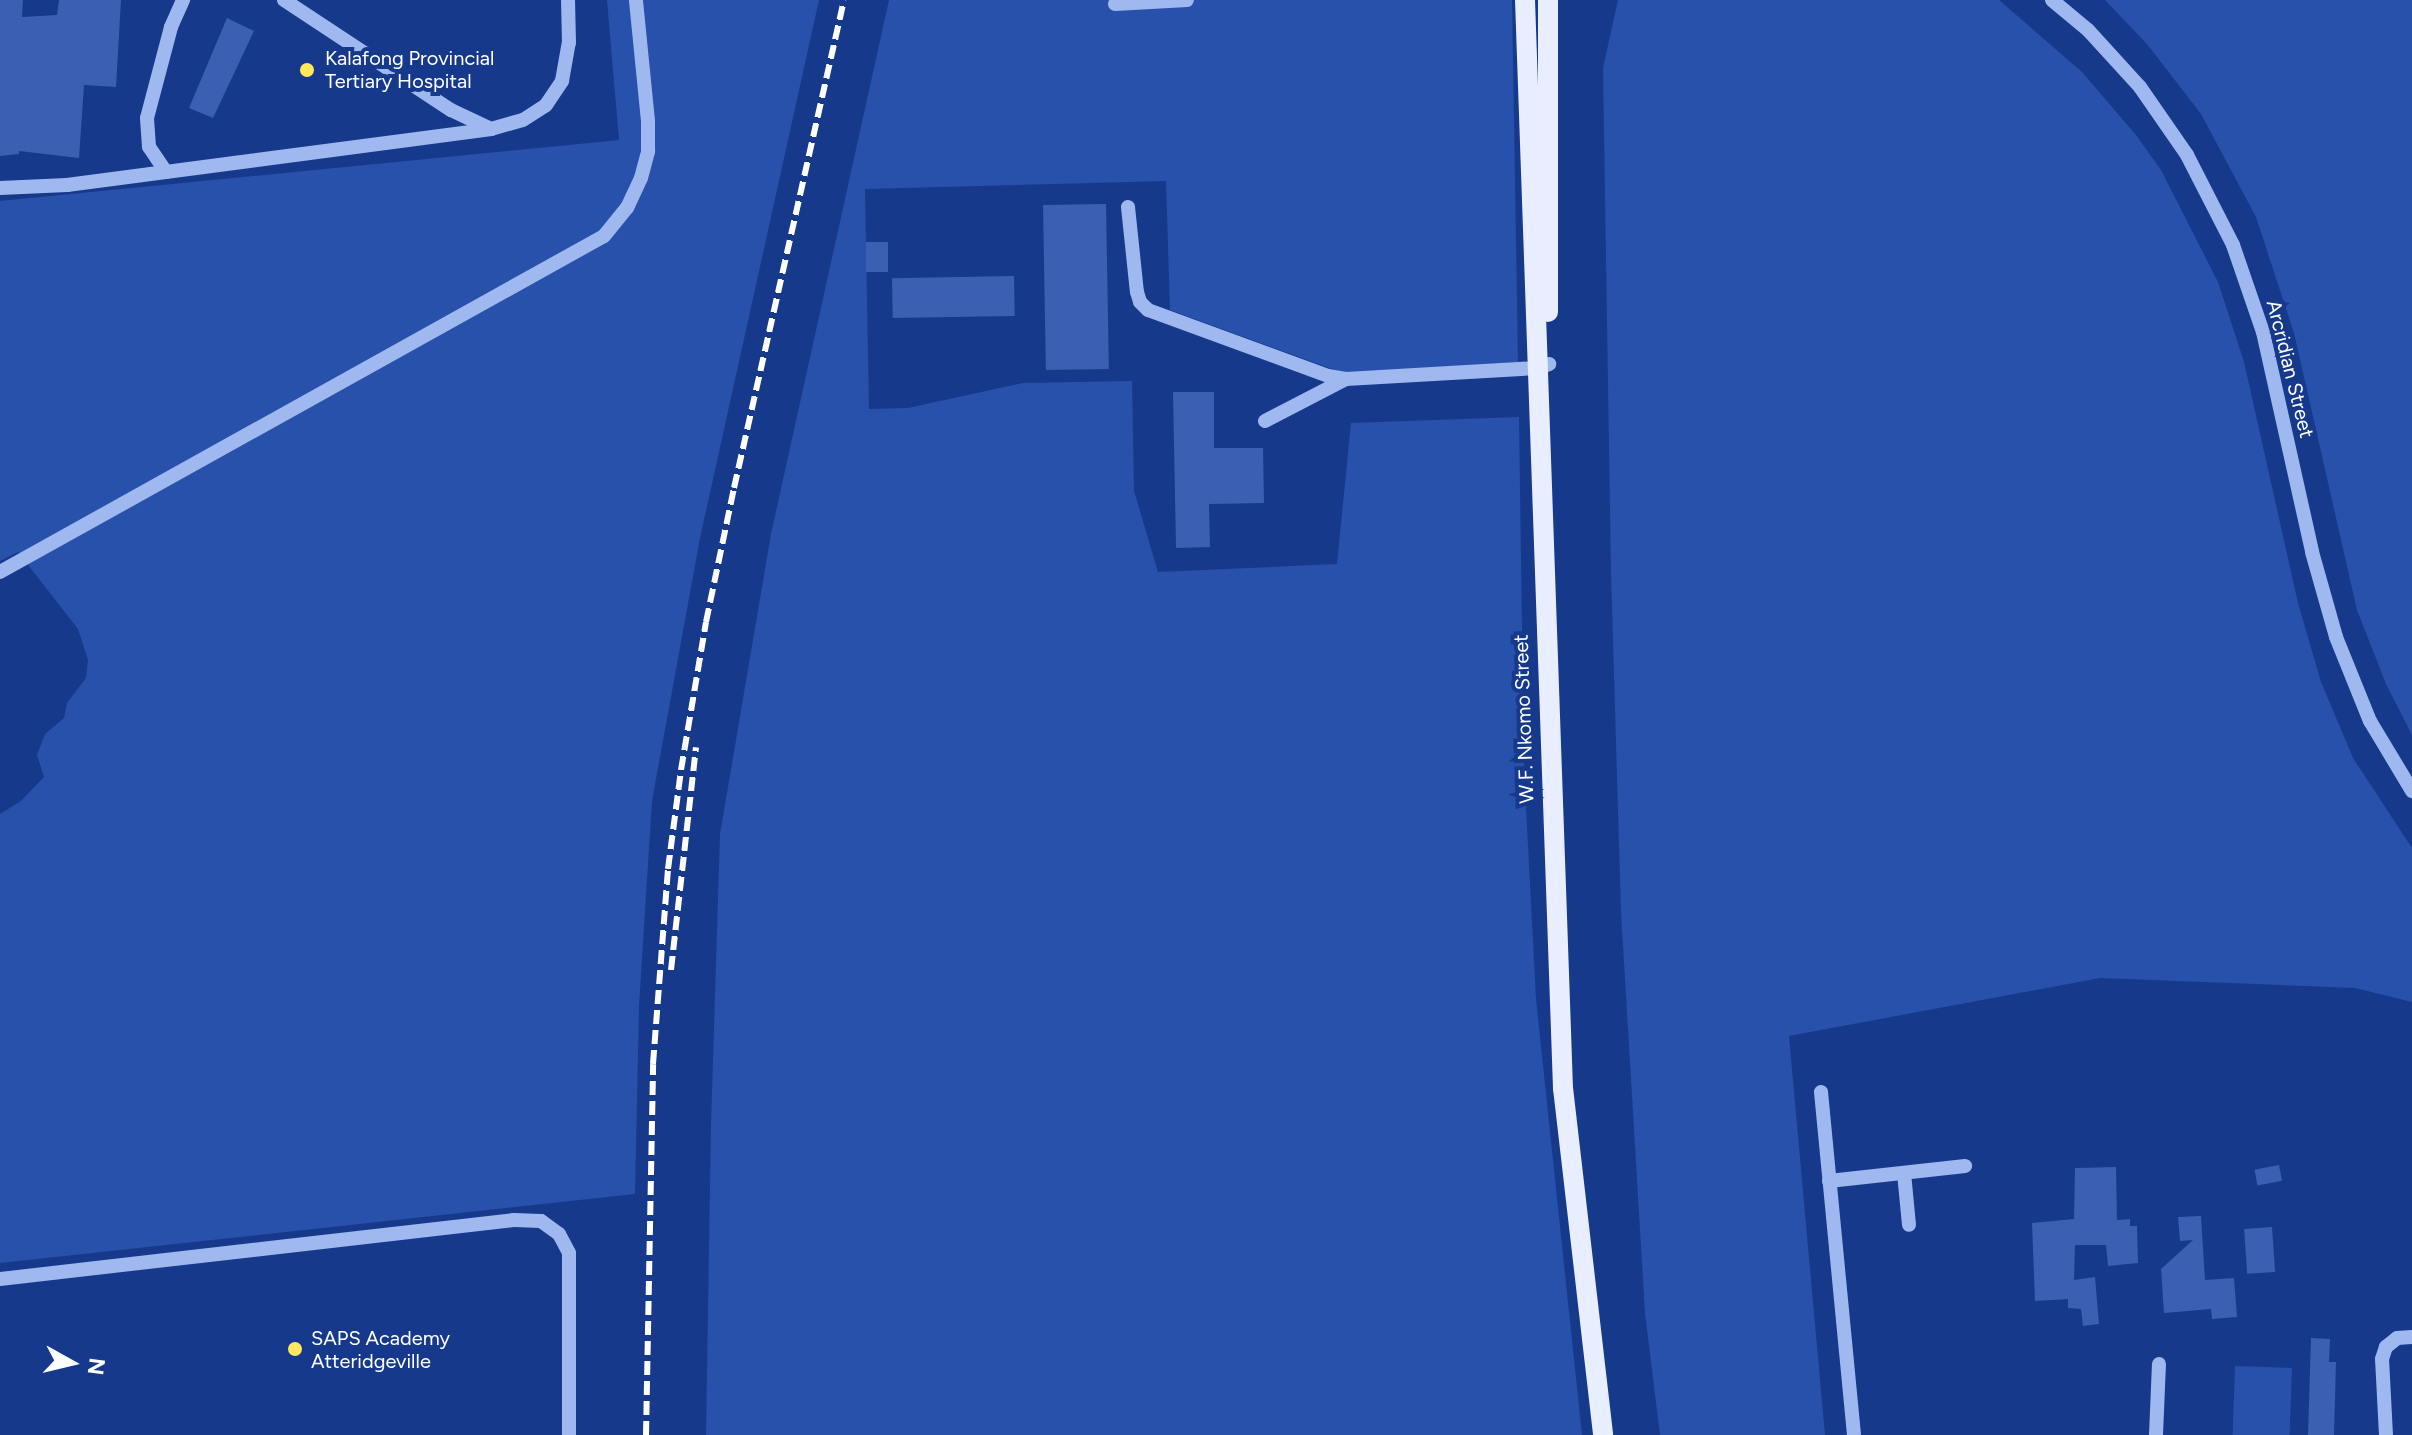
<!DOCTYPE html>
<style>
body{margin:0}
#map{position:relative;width:2412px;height:1435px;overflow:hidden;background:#16398c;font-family:Figtree,sans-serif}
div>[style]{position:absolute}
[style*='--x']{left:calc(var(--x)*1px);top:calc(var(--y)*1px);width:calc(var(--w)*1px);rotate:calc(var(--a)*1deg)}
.green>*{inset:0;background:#2851ab;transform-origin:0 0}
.building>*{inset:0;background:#3a5fb3;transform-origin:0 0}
.minor>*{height:14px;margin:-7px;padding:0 7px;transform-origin:7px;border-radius:7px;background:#9fb8ef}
.major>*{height:20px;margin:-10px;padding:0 10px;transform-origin:10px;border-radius:10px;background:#e8eeff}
.rail>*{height:6px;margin-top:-3px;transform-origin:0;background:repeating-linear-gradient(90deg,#fff 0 14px,transparent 0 20px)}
.dots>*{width:22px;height:22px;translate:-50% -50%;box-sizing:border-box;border:4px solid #16398c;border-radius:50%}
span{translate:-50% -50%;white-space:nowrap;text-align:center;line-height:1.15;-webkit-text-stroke:8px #16398c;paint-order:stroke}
.poi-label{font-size:20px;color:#fff}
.left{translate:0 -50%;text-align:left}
.street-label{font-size:20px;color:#fff}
.north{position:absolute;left:32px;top:1323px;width:80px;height:80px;-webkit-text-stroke:6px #16398c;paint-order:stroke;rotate:98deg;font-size:22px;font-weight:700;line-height:32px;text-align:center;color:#fff}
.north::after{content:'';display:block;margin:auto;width:28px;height:36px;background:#fff;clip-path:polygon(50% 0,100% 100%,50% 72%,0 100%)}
</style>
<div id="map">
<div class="green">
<div style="clip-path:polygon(607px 0,819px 0,700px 538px,652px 801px,639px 1006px,635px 1194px,0 1263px,0 814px,21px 801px,44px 777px,37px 755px,45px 734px,64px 718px,67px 703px,86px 678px,88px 660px,78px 629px,18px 552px,0 561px,0 201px,619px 140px)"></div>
<div style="clip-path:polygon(889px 0,1512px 0,1518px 362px,1343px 373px,1170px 310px,1166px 181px,865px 189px,869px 409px,908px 408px,1023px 383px,1132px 381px,1134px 491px,1158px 572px,1337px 564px,1351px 423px,1519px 417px,1524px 769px,1536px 999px,1582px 1435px,706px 1435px,711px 1124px,720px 834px,771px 534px)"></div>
<div style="clip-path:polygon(1618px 0,1999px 0,2082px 72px,2136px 135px,2161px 170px,2218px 282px,2244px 362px,2298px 603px,2321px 682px,2353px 758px,2412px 848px,2412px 1002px,2355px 988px,2100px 978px,1789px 1036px,1825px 1435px,1660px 1435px,1645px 1313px,1621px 912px,1611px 573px,1603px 68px)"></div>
<div style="clip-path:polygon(2105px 0,2412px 0,2412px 735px,2386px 684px,2357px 610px,2294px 333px,2256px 217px,2201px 114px,2147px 44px)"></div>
<div style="left:2235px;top:1366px;width:57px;height:69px;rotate:2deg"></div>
</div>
<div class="building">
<div style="clip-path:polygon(0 0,23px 0,22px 17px,57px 15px,59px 0,121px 0,116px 87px,84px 85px,79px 158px,19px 151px,19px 154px,0 156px)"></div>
<div style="clip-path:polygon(227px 18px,254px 31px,213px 118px,189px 108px)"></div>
<div style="left:1106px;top:204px;width:165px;height:63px;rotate:89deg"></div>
<div style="left:866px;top:242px;width:22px;height:30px"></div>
<div style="left:1014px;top:276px;width:40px;height:122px;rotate:89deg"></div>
<div style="clip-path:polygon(1173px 392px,1214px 392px,1214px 448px,1263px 448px,1264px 503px,1209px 504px,1210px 547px,1176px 548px)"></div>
<div style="left:2279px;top:1165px;width:16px;height:25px;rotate:79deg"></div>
<div style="clip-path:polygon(2116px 1167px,2117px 1220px,2130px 1219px,2130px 1226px,2137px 1226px,2138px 1263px,2108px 1266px,2106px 1245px,2075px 1245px,2074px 1280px,2095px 1277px,2099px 1324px,2083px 1326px,2081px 1309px,2068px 1308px,2068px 1299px,2035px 1301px,2032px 1223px,2074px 1219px,2075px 1168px)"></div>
<div style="clip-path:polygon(2201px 1216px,2205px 1280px,2234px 1278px,2237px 1317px,2212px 1319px,2211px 1309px,2164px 1313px,2161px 1269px,2193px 1240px,2180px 1241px,2178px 1217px)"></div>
<div style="left:2272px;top:1227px;width:45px;height:28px;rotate:86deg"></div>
<div style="clip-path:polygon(2311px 1338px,2330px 1339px,2329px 1362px,2336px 1362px,2334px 1435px,2308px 1435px)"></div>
</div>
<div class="minor">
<div style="--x:284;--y:0;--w:200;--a:33.4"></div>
<div style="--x:451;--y:110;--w:44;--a:25.4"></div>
<div style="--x:491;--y:129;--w:33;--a:-16"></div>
<div style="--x:523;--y:120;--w:27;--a:-33"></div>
<div style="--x:546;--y:105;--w:29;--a:-56"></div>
<div style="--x:562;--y:81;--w:39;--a:-80"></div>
<div style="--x:569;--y:43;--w:43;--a:-91.3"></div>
<div style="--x:2052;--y:0;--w:47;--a:39.8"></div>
<div style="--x:2088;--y:30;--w:77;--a:47.6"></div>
<div style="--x:2140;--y:87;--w:83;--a:55.3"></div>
<div style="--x:2187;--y:155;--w:101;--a:62.9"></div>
<div style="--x:2233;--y:245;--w:92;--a:71"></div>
<div style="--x:2263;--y:332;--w:225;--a:77.4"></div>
<div style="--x:2312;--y:552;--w:88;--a:74.2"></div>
<div style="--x:2336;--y:637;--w:91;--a:68"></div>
<div style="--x:2370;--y:721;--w:82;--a:59"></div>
<div style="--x:1115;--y:4;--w:72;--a:-3.2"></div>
<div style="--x:166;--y:172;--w:30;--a:-124"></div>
<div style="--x:149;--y:147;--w:29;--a:-94"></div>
<div style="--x:147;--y:118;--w:94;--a:-75.2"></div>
<div style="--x:171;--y:27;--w:30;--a:-66"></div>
<div style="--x:0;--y:188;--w:67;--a:-2.6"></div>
<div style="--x:67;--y:185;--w:428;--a:-7.5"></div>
<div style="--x:1128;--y:207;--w:85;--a:84"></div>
<div style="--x:1137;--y:292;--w:10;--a:73"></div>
<div style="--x:1140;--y:302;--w:11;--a:45"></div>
<div style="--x:1148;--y:310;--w:192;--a:20.1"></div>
<div style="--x:1328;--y:376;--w:18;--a:9"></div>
<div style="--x:1346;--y:379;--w:191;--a:-3.3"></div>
<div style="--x:1537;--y:368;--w:13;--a:-18"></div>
<div style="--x:1265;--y:421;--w:91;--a:-27.4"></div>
<div style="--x:0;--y:572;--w:691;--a:-29.09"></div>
<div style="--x:604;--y:236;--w:36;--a:-51"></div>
<div style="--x:627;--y:208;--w:33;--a:-65"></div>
<div style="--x:641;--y:178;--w:28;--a:-75"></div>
<div style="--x:648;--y:151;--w:30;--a:-90"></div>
<div style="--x:648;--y:121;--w:122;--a:-95.7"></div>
<div style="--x:1821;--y:1092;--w:345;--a:84.5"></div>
<div style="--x:1904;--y:1173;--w:52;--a:84.5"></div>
<div style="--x:1829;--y:1181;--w:137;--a:-6.3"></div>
<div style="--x:0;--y:1279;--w:517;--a:-6.55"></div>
<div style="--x:514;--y:1220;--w:27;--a:2"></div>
<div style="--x:541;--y:1221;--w:22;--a:36"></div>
<div style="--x:559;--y:1234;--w:21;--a:62"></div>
<div style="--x:569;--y:1253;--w:182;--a:90"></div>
<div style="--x:2156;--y:1435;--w:71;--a:-87.6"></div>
<div style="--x:2386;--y:1435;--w:76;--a:-93"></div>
<div style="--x:2382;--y:1359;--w:13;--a:-72"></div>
<div style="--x:2386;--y:1347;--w:14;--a:-39"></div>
<div style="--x:2397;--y:1338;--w:15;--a:-4"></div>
</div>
<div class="major">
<div style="--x:1525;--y:0;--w:1089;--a:88"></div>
<div style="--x:1563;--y:1088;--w:349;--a:83.4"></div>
<div style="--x:1548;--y:312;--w:312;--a:-90"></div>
</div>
<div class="rail">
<div style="--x:671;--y:970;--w:224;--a:-83.6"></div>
<div style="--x:646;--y:1435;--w:371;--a:-88.9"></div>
<div style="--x:653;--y:1064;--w:196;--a:-85.6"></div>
<div style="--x:668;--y:869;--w:100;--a:-82.5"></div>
<div style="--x:681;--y:770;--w:150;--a:-80.4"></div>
<div style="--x:706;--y:622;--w:137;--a:-78.2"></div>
<div style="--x:734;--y:488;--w:500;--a:-77.3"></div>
</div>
<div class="dots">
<div style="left:307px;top:70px;background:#ffe75e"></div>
<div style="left:295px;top:1349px;background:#ffe75e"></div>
</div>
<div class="poi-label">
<span class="left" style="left:325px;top:70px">Kalafong Provincial<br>Tertiary Hospital</span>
<span class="left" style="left:311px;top:1350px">SAPS Academy<br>Atteridgeville</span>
</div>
<div class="street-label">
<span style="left:2290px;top:369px;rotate:76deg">Arcridian Street</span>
<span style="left:1524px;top:719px;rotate:-92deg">W.F. Nkomo Street</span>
</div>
<div class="north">N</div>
</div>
